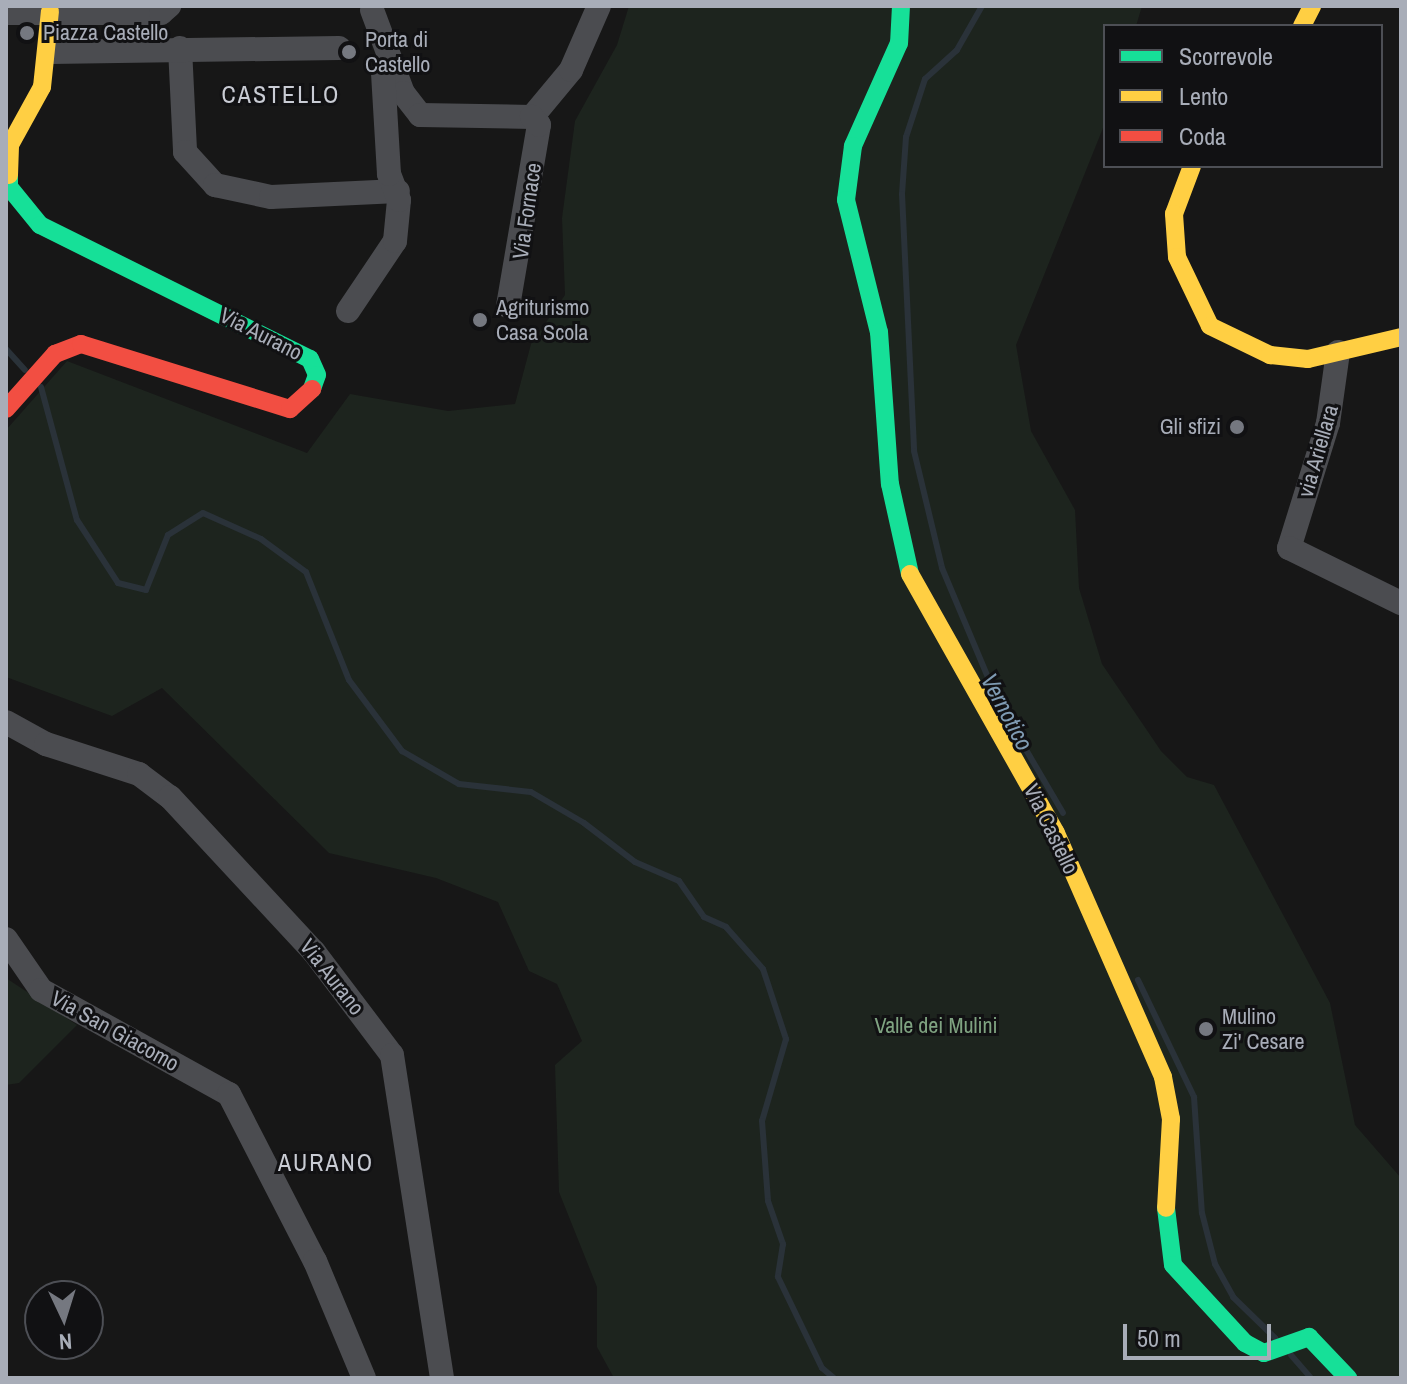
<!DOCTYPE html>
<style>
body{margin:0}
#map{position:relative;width:1407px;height:1384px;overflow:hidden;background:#171717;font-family:"Archivo Narrow",sans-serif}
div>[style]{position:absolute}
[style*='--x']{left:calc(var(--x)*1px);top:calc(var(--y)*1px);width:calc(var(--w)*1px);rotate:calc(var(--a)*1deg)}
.green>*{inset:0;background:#1d241e}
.stream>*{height:6px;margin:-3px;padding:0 3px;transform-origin:3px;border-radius:3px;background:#2a3239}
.street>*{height:24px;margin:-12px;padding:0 12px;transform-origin:12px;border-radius:12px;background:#4b4c50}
.fast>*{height:18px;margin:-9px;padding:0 9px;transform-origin:9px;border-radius:9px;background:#16e098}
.slow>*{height:18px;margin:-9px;padding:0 9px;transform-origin:9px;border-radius:9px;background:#ffcf43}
.jam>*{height:18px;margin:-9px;padding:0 9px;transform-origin:9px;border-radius:9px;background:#f24e42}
.dots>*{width:22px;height:22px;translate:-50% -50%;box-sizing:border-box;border:4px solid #111113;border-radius:50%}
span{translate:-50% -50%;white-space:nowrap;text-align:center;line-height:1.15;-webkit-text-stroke:6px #111113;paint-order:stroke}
.poi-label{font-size:22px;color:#a8adb8}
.left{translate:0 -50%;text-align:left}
.right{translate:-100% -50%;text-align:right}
.street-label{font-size:22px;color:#a8adb8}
.park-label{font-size:22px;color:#7fa381}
.neighbourhood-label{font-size:24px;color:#c9ccd4;letter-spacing:2px}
.water-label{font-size:24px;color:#7f9bb3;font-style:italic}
.frame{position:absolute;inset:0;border:8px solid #a8adb8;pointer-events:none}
.legend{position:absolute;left:1103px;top:24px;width:280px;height:144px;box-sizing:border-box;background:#111113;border:2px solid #4d4f55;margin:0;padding:10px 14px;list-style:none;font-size:24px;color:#a8adb8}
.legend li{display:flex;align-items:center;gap:16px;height:40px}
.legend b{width:40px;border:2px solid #4d4f55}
.north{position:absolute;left:24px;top:1280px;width:80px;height:80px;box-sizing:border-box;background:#111113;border:2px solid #4d4f55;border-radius:50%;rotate:176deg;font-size:22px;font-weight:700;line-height:32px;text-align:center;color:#a8adb8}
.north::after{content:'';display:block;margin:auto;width:28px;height:36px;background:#757880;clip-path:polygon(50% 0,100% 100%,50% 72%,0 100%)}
.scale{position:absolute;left:1123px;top:1324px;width:148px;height:36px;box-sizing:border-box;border:4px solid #a8adb8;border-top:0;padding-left:10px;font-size:24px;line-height:28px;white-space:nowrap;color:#a8adb8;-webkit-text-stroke:6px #111113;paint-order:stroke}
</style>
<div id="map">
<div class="green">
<div style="clip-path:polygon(629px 6px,1142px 6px,1136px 26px,1105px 26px,1105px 123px,1016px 345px,1031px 431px,1075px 510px,1079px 588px,1102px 664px,1161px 751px,1187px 777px,1214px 785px,1330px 1003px,1355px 1125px,1401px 1178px,1401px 1378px,614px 1378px,597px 1347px,597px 1287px,559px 1192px,555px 1065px,582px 1041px,557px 984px,529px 971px,498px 902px,436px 878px,329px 853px,162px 688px,112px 716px,6px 677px,6px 430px,67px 361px,307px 453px,350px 394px,448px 411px,515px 404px,531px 344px,565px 295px,562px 218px,575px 121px,617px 45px)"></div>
<div style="clip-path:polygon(6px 978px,77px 1025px,19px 1083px,6px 1085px)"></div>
</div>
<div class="stream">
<div style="--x:982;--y:6;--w:51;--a:119.6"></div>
<div style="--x:957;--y:50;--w:43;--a:137.8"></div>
<div style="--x:925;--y:79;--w:61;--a:108.1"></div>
<div style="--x:906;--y:137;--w:57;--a:94"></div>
<div style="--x:902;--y:194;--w:257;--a:87.3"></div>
<div style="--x:914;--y:451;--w:120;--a:76.5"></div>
<div style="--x:942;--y:568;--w:142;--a:67.2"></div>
<div style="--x:6;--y:349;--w:28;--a:48"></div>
<div style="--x:41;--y:387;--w:138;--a:74.9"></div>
<div style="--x:77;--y:520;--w:75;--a:56.9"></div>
<div style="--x:118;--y:583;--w:29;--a:14"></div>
<div style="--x:146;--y:590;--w:59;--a:-68.2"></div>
<div style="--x:168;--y:535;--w:41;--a:-32.2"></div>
<div style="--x:203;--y:513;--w:64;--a:24.1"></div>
<div style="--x:261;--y:539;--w:56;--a:36.3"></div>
<div style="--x:306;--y:572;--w:116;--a:68.3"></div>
<div style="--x:349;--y:680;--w:89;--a:53.3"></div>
<div style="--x:402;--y:751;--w:66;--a:30.1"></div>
<div style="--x:459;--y:784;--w:72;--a:6.3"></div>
<div style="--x:531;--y:792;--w:61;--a:30.3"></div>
<div style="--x:584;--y:823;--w:64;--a:37.4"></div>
<div style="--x:635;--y:862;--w:48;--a:23.4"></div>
<div style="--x:679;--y:881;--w:44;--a:55.2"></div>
<div style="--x:704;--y:917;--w:24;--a:24"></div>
<div style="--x:726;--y:927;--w:56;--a:48.6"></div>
<div style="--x:763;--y:969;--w:74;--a:71.8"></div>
<div style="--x:786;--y:1039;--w:85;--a:106.3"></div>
<div style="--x:762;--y:1121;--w:80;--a:85.7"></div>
<div style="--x:768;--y:1201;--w:46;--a:70.8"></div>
<div style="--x:783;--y:1244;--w:33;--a:99"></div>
<div style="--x:778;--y:1277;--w:101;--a:64.2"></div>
<div style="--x:822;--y:1368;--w:16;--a:40"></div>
<div style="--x:1018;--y:736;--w:89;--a:59.7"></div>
<div style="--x:1138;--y:980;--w:130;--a:64.4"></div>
<div style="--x:1194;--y:1097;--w:116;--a:86.1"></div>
<div style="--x:1202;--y:1213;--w:53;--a:75.7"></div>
<div style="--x:1215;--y:1264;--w:38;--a:61"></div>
<div style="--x:1233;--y:1297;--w:59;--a:44.3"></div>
<div style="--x:1291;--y:1355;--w:30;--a:49"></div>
</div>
<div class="street">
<div style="--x:372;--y:10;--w:89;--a:69.5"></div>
<div style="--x:403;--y:93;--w:28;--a:52"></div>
<div style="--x:420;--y:115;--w:112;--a:1"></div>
<div style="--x:532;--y:117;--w:61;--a:-50.3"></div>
<div style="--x:571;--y:70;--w:70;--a:-66.4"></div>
<div style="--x:6;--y:13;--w:155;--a:0"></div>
<div style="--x:161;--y:13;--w:11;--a:-41"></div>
<div style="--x:180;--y:48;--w:104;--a:87.2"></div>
<div style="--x:185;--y:152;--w:45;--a:47.7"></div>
<div style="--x:215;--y:185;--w:57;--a:12.1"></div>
<div style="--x:271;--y:197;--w:127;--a:-2.7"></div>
<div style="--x:50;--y:52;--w:289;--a:-0.8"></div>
<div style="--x:508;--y:306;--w:184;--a:-80.3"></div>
<div style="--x:539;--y:125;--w:11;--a:-131"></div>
<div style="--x:348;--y:311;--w:84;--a:-56.1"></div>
<div style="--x:395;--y:241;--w:41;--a:-84.4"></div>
<div style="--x:399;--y:200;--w:28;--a:-111"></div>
<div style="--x:389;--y:174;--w:102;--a:-93.4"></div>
<div style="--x:1338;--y:352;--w:72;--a:98"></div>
<div style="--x:1328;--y:423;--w:131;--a:107.3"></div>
<div style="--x:1289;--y:548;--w:125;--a:26.2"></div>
<div style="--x:6;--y:722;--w:46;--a:28.8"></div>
<div style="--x:46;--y:744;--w:98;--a:17.9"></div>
<div style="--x:139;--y:774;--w:39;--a:37"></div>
<div style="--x:170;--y:797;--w:212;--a:47.1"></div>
<div style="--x:314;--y:952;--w:129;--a:52.9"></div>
<div style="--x:392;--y:1055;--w:327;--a:81.2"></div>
<div style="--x:6;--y:939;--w:62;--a:55.5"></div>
<div style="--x:41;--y:990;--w:215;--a:29"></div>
<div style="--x:229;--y:1094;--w:188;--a:62.8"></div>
<div style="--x:315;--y:1261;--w:127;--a:67.3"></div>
</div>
<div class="fast">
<div style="--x:901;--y:6;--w:37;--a:93"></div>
<div style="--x:899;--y:43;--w:113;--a:114.1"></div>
<div style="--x:853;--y:146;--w:54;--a:97.4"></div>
<div style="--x:846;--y:200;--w:136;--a:76"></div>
<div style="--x:879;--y:332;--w:152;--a:85.9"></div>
<div style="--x:890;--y:484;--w:92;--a:77.5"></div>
<div style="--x:9;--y:175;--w:12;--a:90"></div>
<div style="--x:9;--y:187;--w:49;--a:50.8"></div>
<div style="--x:40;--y:225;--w:301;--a:26.4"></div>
<div style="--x:310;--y:359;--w:17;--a:66"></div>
<div style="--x:317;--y:375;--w:15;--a:110"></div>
<div style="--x:1166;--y:1208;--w:57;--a:83"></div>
<div style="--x:1173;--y:1265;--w:106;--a:47.3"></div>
<div style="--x:1245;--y:1343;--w:21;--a:28"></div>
<div style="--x:1264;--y:1353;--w:48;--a:-19.6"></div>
<div style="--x:1309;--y:1337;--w:57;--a:46.4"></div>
</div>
<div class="slow">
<div style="--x:1302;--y:26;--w:22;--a:-63"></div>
<div style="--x:1192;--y:166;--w:51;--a:110.6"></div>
<div style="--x:1174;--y:214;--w:43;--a:86"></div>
<div style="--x:1177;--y:257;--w:76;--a:64.4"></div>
<div style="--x:1210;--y:326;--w:67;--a:25.8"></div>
<div style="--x:1270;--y:355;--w:38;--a:6"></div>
<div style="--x:1308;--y:359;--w:96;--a:-13.3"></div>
<div style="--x:9;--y:175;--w:30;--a:-88"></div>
<div style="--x:10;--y:145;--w:66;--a:-61.1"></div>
<div style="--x:42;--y:87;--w:76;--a:-84"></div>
<div style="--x:910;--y:574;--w:297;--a:60.6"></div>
<div style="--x:1056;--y:833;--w:266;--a:66.3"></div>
<div style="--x:1163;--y:1077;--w:43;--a:79.2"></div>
<div style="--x:1171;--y:1119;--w:89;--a:93.2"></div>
</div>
<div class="jam">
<div style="--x:6;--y:409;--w:74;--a:-48.3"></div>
<div style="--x:55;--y:354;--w:28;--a:-21"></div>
<div style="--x:81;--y:344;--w:219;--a:17.3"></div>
<div style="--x:290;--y:409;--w:30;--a:-42"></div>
</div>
<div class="dots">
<div style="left:27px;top:33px;background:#757880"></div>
<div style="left:349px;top:52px;background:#757880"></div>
<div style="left:480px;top:320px;background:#757880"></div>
<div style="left:1237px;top:427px;background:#757880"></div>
<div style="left:1206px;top:1029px;background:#757880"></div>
</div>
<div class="poi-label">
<span class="left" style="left:43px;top:33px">Piazza Castello</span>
<span class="left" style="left:365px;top:52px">Porta di<br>Castello</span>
<span class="left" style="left:496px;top:320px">Agriturismo<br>Casa Scola</span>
<span class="right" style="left:1221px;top:427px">Gli sfizi</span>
<span class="left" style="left:1222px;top:1029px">Mulino<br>Zi' Cesare</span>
</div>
<div class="street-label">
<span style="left:527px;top:211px;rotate:-82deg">Via Fornace</span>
<span style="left:261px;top:334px;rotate:27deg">Via Aurano</span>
<span style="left:1318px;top:451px;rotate:-74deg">via Ariellara</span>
<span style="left:1051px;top:829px;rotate:64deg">Via Castello</span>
<span style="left:332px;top:977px;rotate:52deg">Via Aurano</span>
<span style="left:115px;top:1031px;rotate:29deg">Via San Giacomo</span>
</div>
<div class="park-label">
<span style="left:936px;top:1026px">Valle dei Mulini</span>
</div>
<div class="neighbourhood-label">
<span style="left:281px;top:95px">CASTELLO</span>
<span style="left:326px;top:1163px">AURANO</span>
</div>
<div class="water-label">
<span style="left:1007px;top:712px;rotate:62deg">Vernotico</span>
</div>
<div class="frame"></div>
<ul class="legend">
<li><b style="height:10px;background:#16e098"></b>Scorrevole</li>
<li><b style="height:10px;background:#ffcf43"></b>Lento</li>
<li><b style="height:10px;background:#f24e42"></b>Coda</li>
</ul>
<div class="north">N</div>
<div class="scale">50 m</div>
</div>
